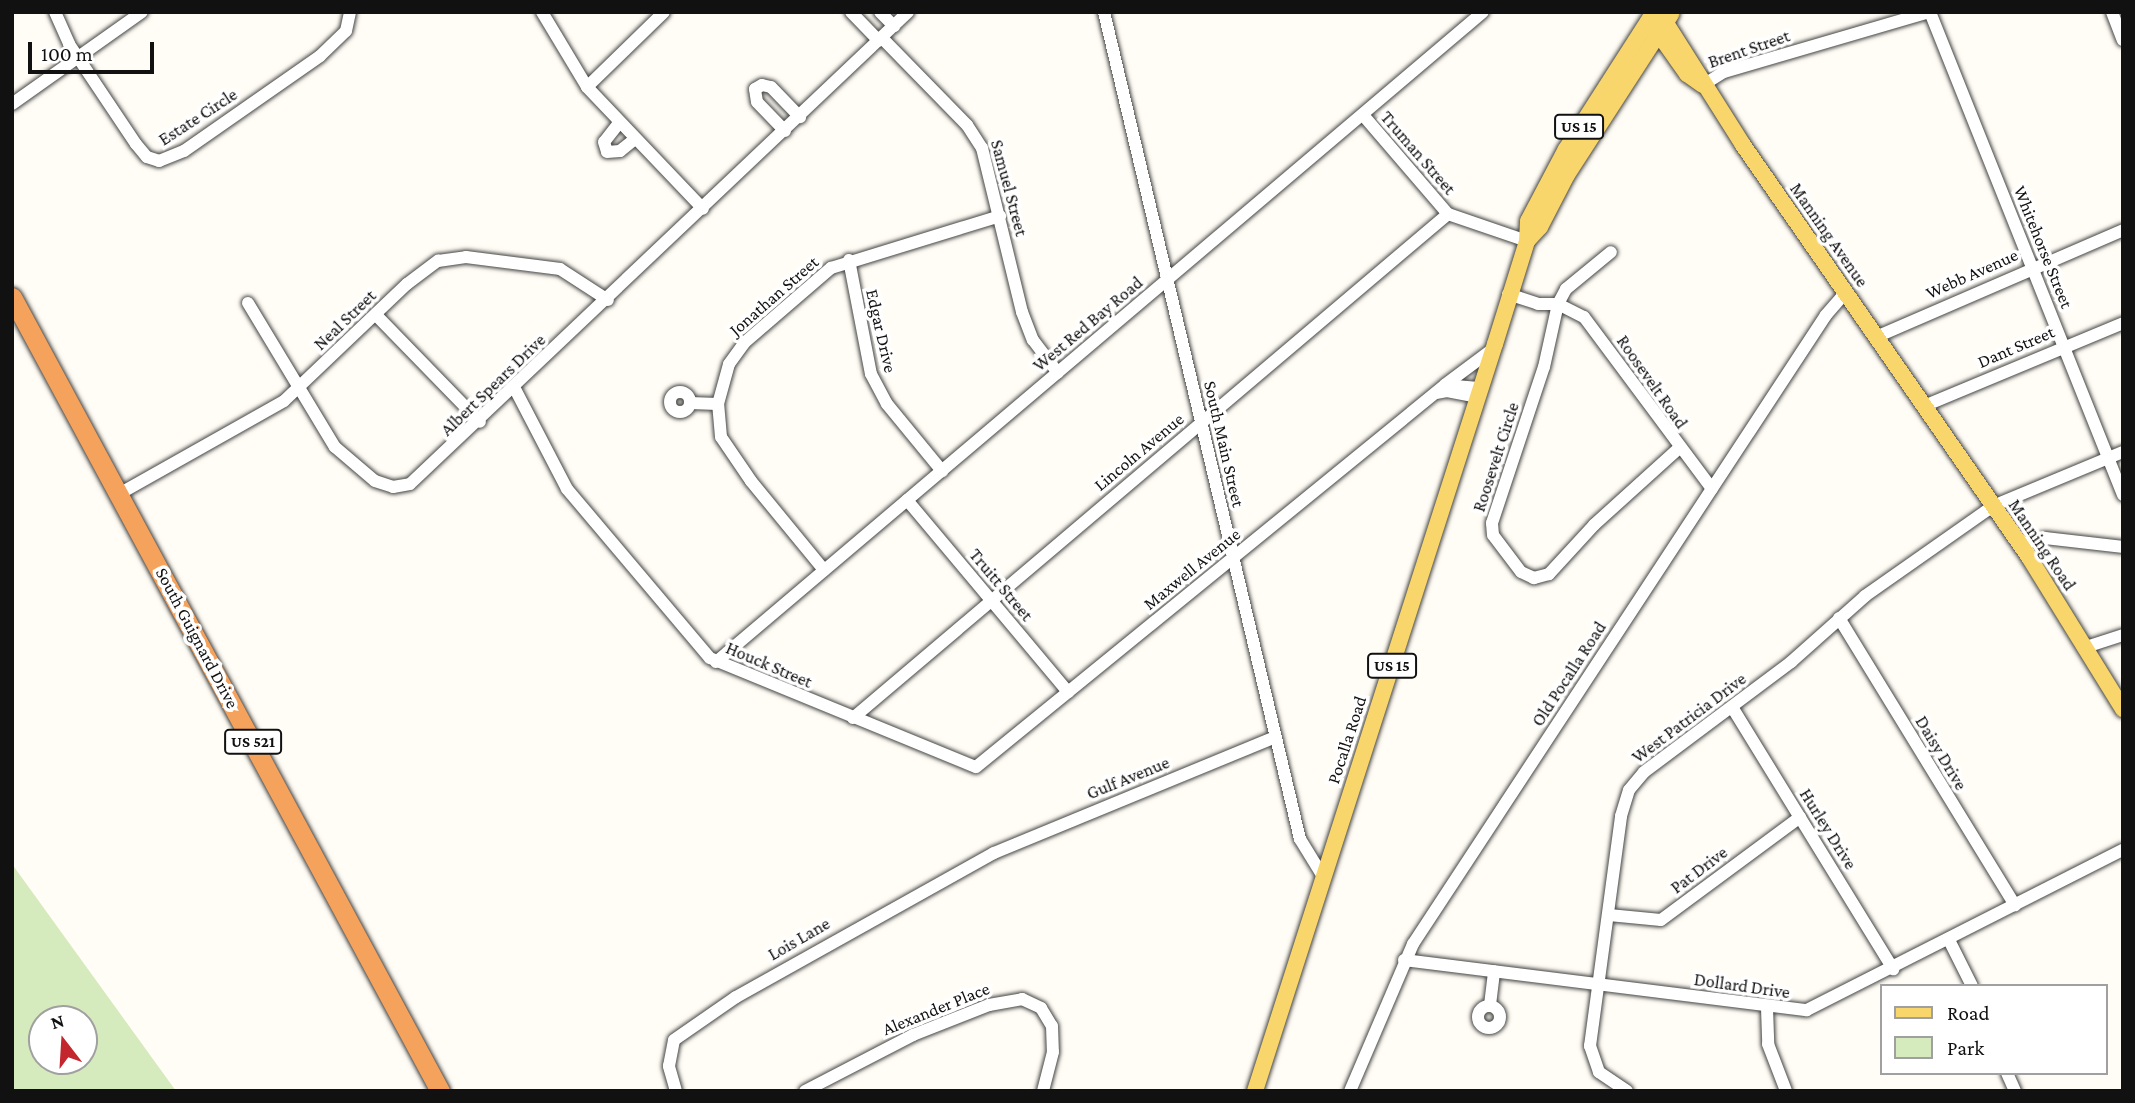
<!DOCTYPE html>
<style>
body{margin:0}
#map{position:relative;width:2135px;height:1103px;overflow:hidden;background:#fffdf5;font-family:"Crimson Pro",serif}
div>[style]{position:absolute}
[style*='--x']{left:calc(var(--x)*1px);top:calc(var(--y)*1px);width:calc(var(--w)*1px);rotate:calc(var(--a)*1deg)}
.green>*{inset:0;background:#d5ebbd}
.roads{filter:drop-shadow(0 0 2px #444) drop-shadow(0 0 2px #444)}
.minor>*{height:12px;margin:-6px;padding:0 6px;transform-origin:6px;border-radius:6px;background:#fff}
.minor>.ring{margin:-6px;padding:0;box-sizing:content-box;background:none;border:12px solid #fff;border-radius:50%}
.major>*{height:16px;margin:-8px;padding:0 8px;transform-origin:8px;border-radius:8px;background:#f9d66b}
.highway>*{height:19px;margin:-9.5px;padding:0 9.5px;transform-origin:9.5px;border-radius:9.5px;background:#f5a25d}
span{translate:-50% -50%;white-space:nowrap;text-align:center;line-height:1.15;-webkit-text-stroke:7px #fff;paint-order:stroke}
.shield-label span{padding:2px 5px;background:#fff;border:2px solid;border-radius:5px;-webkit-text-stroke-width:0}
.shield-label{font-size:16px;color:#111;font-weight:700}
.street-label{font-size:18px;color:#111}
.frame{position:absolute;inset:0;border:14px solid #111;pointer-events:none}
.legend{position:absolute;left:1880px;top:984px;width:228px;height:91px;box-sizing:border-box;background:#fff;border:2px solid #a0a0a0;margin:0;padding:9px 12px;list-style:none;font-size:21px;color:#111}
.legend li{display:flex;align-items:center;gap:14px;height:35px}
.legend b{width:35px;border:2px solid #a0a0a0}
.north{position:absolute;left:28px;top:1005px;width:70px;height:70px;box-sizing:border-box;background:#fff;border:2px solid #a0a0a0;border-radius:50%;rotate:343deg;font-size:19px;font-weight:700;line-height:28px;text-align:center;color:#111}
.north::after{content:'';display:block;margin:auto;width:24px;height:32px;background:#c4262e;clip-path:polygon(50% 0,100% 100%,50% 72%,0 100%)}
.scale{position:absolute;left:28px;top:42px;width:126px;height:32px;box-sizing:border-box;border:4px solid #111;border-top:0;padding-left:9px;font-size:21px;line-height:24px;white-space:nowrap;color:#111;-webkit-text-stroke:5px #fff;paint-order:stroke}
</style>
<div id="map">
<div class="green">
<div style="clip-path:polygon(evenodd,12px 864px,176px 1091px,12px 1091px,12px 864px,42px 1019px,84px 1019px,84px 1061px,42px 1061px,42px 1019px)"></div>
</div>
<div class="roads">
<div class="minor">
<div style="--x:55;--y:12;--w:35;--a:66"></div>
<div style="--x:69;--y:44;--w:120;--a:56.2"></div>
<div style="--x:136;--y:144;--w:17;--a:50"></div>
<div style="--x:147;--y:157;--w:13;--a:18"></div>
<div style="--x:159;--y:161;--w:27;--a:-22"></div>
<div style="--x:184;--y:151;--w:166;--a:-34.9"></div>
<div style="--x:320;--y:56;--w:36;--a:-44"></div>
<div style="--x:346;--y:31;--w:19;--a:-78"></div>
<div style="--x:542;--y:12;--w:87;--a:59"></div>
<div style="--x:587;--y:87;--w:168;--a:46.4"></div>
<div style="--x:851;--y:12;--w:40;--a:46"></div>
<div style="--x:880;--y:12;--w:20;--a:45"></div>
<div style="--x:1104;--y:12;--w:850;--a:76.67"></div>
<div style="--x:1300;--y:839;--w:46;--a:58.4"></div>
<div style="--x:1930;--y:12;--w:520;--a:68.22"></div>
<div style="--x:2112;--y:12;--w:30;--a:69"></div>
<div style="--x:882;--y:38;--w:122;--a:45.7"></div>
<div style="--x:967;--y:125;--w:27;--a:57"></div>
<div style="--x:982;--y:148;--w:169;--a:76.3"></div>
<div style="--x:1022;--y:312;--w:30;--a:69"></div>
<div style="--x:1033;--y:340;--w:41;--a:52.9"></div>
<div style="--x:1703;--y:85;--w:25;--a:-32"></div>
<div style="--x:1724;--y:72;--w:214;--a:-16.3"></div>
<div style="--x:587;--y:87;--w:107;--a:-44.2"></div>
<div style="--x:12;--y:104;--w:159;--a:-35.3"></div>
<div style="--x:1363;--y:115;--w:130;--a:49.4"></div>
<div style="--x:1448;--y:214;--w:83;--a:18.9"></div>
<div style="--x:619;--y:123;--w:24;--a:128"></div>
<div style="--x:604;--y:142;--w:10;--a:73"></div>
<div style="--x:607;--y:152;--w:13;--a:-4"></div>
<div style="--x:620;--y:151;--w:19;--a:-39"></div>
<div style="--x:785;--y:131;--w:40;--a:-134"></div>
<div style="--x:757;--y:102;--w:13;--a:-99"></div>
<div style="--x:755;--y:89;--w:8;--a:-30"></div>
<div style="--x:762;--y:85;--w:9;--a:13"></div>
<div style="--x:771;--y:87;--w:42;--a:46"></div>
<div style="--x:849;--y:260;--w:116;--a:79.1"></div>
<div style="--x:871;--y:374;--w:34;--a:62"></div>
<div style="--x:887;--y:404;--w:87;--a:50.6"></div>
<div style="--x:1508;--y:294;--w:32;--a:18"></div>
<div style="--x:1538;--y:304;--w:20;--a:0"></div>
<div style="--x:1558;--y:304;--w:17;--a:-62"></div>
<div style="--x:1566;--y:289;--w:58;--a:-39.4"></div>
<div style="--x:248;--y:303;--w:168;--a:58.9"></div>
<div style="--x:335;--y:447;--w:52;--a:40.4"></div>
<div style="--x:375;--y:481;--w:19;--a:18"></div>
<div style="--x:393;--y:487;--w:17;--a:-10"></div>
<div style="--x:410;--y:484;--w:686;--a:-43.46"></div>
<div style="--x:376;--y:315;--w:149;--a:45.8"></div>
<div style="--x:1876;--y:337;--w:269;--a:-23.4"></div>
<div style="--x:1446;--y:384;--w:59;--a:-36.7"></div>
<div style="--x:515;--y:389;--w:113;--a:62.5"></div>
<div style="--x:567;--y:489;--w:221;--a:49.8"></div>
<div style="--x:710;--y:658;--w:287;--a:22.3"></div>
<div style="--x:976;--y:767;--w:605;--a:-39.16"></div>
<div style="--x:1445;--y:385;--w:36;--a:5"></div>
<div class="ring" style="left:670px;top:392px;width:8px;height:8px"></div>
<div style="--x:1436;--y:393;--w:11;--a:-10"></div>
<div style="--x:1447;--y:391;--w:32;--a:11"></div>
<div style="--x:690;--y:403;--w:28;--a:2"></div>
<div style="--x:1924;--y:406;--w:216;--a:-22.6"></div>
<div style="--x:1678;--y:449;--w:113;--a:137.9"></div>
<div style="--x:1594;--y:525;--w:67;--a:132.6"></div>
<div style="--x:1549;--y:574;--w:16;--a:165"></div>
<div style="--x:1534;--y:578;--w:14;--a:-155"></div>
<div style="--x:1521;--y:572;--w:46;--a:-127.1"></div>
<div style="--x:1493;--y:535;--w:12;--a:-95"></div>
<div style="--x:1492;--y:523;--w:164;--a:-71.6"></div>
<div style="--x:1544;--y:367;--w:65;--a:-77.5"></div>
<div style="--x:1558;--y:304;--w:29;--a:27"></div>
<div style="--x:1584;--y:317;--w:214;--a:53.3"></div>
<div style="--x:119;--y:494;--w:189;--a:-29.4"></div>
<div style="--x:284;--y:401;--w:170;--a:-43.6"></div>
<div style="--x:407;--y:284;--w:39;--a:-37"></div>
<div style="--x:438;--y:261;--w:28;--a:-8"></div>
<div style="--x:466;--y:257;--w:95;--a:7.3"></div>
<div style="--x:560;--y:269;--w:57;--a:32.9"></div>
<div style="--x:907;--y:500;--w:251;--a:50"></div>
<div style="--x:2020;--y:544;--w:26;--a:-13"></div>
<div style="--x:2045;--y:538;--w:79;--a:6.6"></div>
<div style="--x:824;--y:570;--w:115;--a:-129.4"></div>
<div style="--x:751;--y:481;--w:53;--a:-124.3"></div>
<div style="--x:721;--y:437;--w:33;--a:-95"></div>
<div style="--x:718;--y:404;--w:41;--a:-74.6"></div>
<div style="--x:729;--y:364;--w:26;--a:-54"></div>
<div style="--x:744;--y:343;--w:115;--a:-40.8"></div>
<div style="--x:831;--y:268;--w:177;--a:-17.1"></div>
<div style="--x:1839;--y:618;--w:337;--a:58.5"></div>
<div style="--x:2086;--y:647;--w:39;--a:-18"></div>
<div style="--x:716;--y:662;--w:1005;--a:-40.28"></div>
<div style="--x:1732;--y:707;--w:308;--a:58.4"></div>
<div style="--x:853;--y:718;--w:780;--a:-40.27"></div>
<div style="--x:1609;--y:915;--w:52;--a:5.5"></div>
<div style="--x:1661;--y:920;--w:173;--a:-36.5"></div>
<div style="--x:1949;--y:940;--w:51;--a:63.4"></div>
<div style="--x:1404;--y:960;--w:406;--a:7.1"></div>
<div style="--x:1807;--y:1010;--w:354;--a:-26.9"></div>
<div style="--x:1490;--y:1005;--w:34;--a:-83"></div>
<div class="ring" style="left:1478px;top:1006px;width:10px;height:10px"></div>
<div style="--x:1767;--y:1008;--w:36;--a:88"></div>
<div style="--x:1768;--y:1044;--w:50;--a:69"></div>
<div style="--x:2007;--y:1073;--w:20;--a:66"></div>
<div style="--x:676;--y:1091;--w:26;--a:-106"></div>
<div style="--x:669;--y:1066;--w:26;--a:-79"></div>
<div style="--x:674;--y:1040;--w:75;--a:-34.7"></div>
<div style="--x:736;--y:997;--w:295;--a:-29.2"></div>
<div style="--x:994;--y:853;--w:304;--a:-22.4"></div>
<div style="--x:805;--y:1091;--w:122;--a:-27.4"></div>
<div style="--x:913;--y:1035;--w:82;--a:-21.5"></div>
<div style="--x:989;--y:1005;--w:34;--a:-10"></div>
<div style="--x:1022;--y:999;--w:21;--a:25"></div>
<div style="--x:1041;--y:1008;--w:21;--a:59"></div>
<div style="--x:1052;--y:1026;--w:26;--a:88"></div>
<div style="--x:1053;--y:1052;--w:40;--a:104.4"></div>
<div style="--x:1350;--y:1091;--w:160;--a:-66.8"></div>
<div style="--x:1413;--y:944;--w:752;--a:-56.71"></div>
<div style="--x:1826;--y:315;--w:29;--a:-49"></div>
<div style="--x:1627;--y:1091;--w:34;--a:-146"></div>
<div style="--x:1599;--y:1072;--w:28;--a:-109"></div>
<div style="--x:1590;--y:1046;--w:232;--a:-82.3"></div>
<div style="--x:1621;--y:816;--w:27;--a:-73"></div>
<div style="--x:1629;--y:790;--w:23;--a:-50"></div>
<div style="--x:1644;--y:772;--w:184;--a:-36.8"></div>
<div style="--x:1791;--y:662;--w:99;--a:-41.7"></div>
<div style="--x:1865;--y:596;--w:156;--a:-35.1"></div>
<div style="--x:1993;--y:506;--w:141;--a:-22.6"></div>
</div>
<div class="major">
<div style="--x:1659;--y:12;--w:157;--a:57.7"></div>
<div style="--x:1743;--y:145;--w:502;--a:55.23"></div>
<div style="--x:2029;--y:557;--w:179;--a:58.3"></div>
<div style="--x:1653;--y:26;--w:59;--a:54.7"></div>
<div style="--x:1687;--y:74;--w:19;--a:35"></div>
<div style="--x:1527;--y:241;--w:19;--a:-47"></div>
<div style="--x:1540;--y:227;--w:59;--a:-62.6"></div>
<div style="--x:1567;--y:175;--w:192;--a:-57.1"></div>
<div style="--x:1255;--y:1091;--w:785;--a:-72.19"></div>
<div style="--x:1495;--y:344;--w:108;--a:-72.7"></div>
<div style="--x:1527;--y:241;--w:20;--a:-87"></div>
<div style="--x:1528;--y:221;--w:81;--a:-62.2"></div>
<div style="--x:1566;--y:149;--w:163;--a:-57.3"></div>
</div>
<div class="highway">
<div style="--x:12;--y:297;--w:902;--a:61.67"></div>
</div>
</div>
<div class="shield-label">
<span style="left:1579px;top:127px">US 15</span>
<span style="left:1392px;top:666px">US 15</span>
<span style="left:253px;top:742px">US 521</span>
</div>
<div class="street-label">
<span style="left:1749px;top:49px;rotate:-19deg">Brent Street</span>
<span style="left:198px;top:117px;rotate:-33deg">Estate Circle</span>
<span style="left:1418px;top:153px;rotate:49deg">Truman Street</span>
<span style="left:1009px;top:188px;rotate:75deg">Samuel Street</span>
<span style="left:1829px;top:235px;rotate:55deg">Manning Avenue</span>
<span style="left:2043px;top:247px;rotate:68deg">Whitehorse Street</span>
<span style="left:1972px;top:274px;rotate:-24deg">Webb Avenue</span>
<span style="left:774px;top:296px;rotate:-41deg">Jonathan Street</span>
<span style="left:345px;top:320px;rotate:-44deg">Neal Street</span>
<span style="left:1088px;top:324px;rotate:-40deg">West Red Bay Road</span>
<span style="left:881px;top:331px;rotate:77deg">Edgar Drive</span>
<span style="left:2016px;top:347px;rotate:-23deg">Dant Street</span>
<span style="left:1652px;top:382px;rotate:55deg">Roosevelt Road</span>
<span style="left:493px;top:385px;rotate:-44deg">Albert Spears Drive</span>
<span style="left:1224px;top:444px;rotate:77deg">South Main Street</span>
<span style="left:1139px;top:452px;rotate:-40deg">Lincoln Avenue</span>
<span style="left:1496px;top:457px;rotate:-72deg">Roosevelt Circle</span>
<span style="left:2042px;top:545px;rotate:56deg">Manning Road</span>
<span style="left:1192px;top:569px;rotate:-39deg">Maxwell Avenue</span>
<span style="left:1001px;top:585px;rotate:50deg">Truitt Street</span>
<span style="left:197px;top:638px;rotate:62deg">South Guignard Drive</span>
<span style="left:769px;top:665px;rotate:23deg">Houck Street</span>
<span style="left:1569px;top:674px;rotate:-57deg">Old Pocalla Road</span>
<span style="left:1689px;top:718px;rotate:-37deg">West Patricia Drive</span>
<span style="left:1347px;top:740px;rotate:-72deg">Pocalla Road</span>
<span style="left:1941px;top:753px;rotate:59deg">Daisy Drive</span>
<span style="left:1128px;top:778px;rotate:-22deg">Gulf Avenue</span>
<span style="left:1828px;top:829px;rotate:58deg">Hurley Drive</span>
<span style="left:1699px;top:870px;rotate:-37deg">Pat Drive</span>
<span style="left:799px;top:939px;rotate:-30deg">Lois Lane</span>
<span style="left:1742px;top:986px;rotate:8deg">Dollard Drive</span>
<span style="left:936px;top:1009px;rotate:-22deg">Alexander Place</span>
</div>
<div class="frame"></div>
<ul class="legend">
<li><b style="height:9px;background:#f9d66b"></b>Road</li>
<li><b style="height:19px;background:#d5ebbd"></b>Park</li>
</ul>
<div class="north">N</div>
<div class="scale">100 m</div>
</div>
